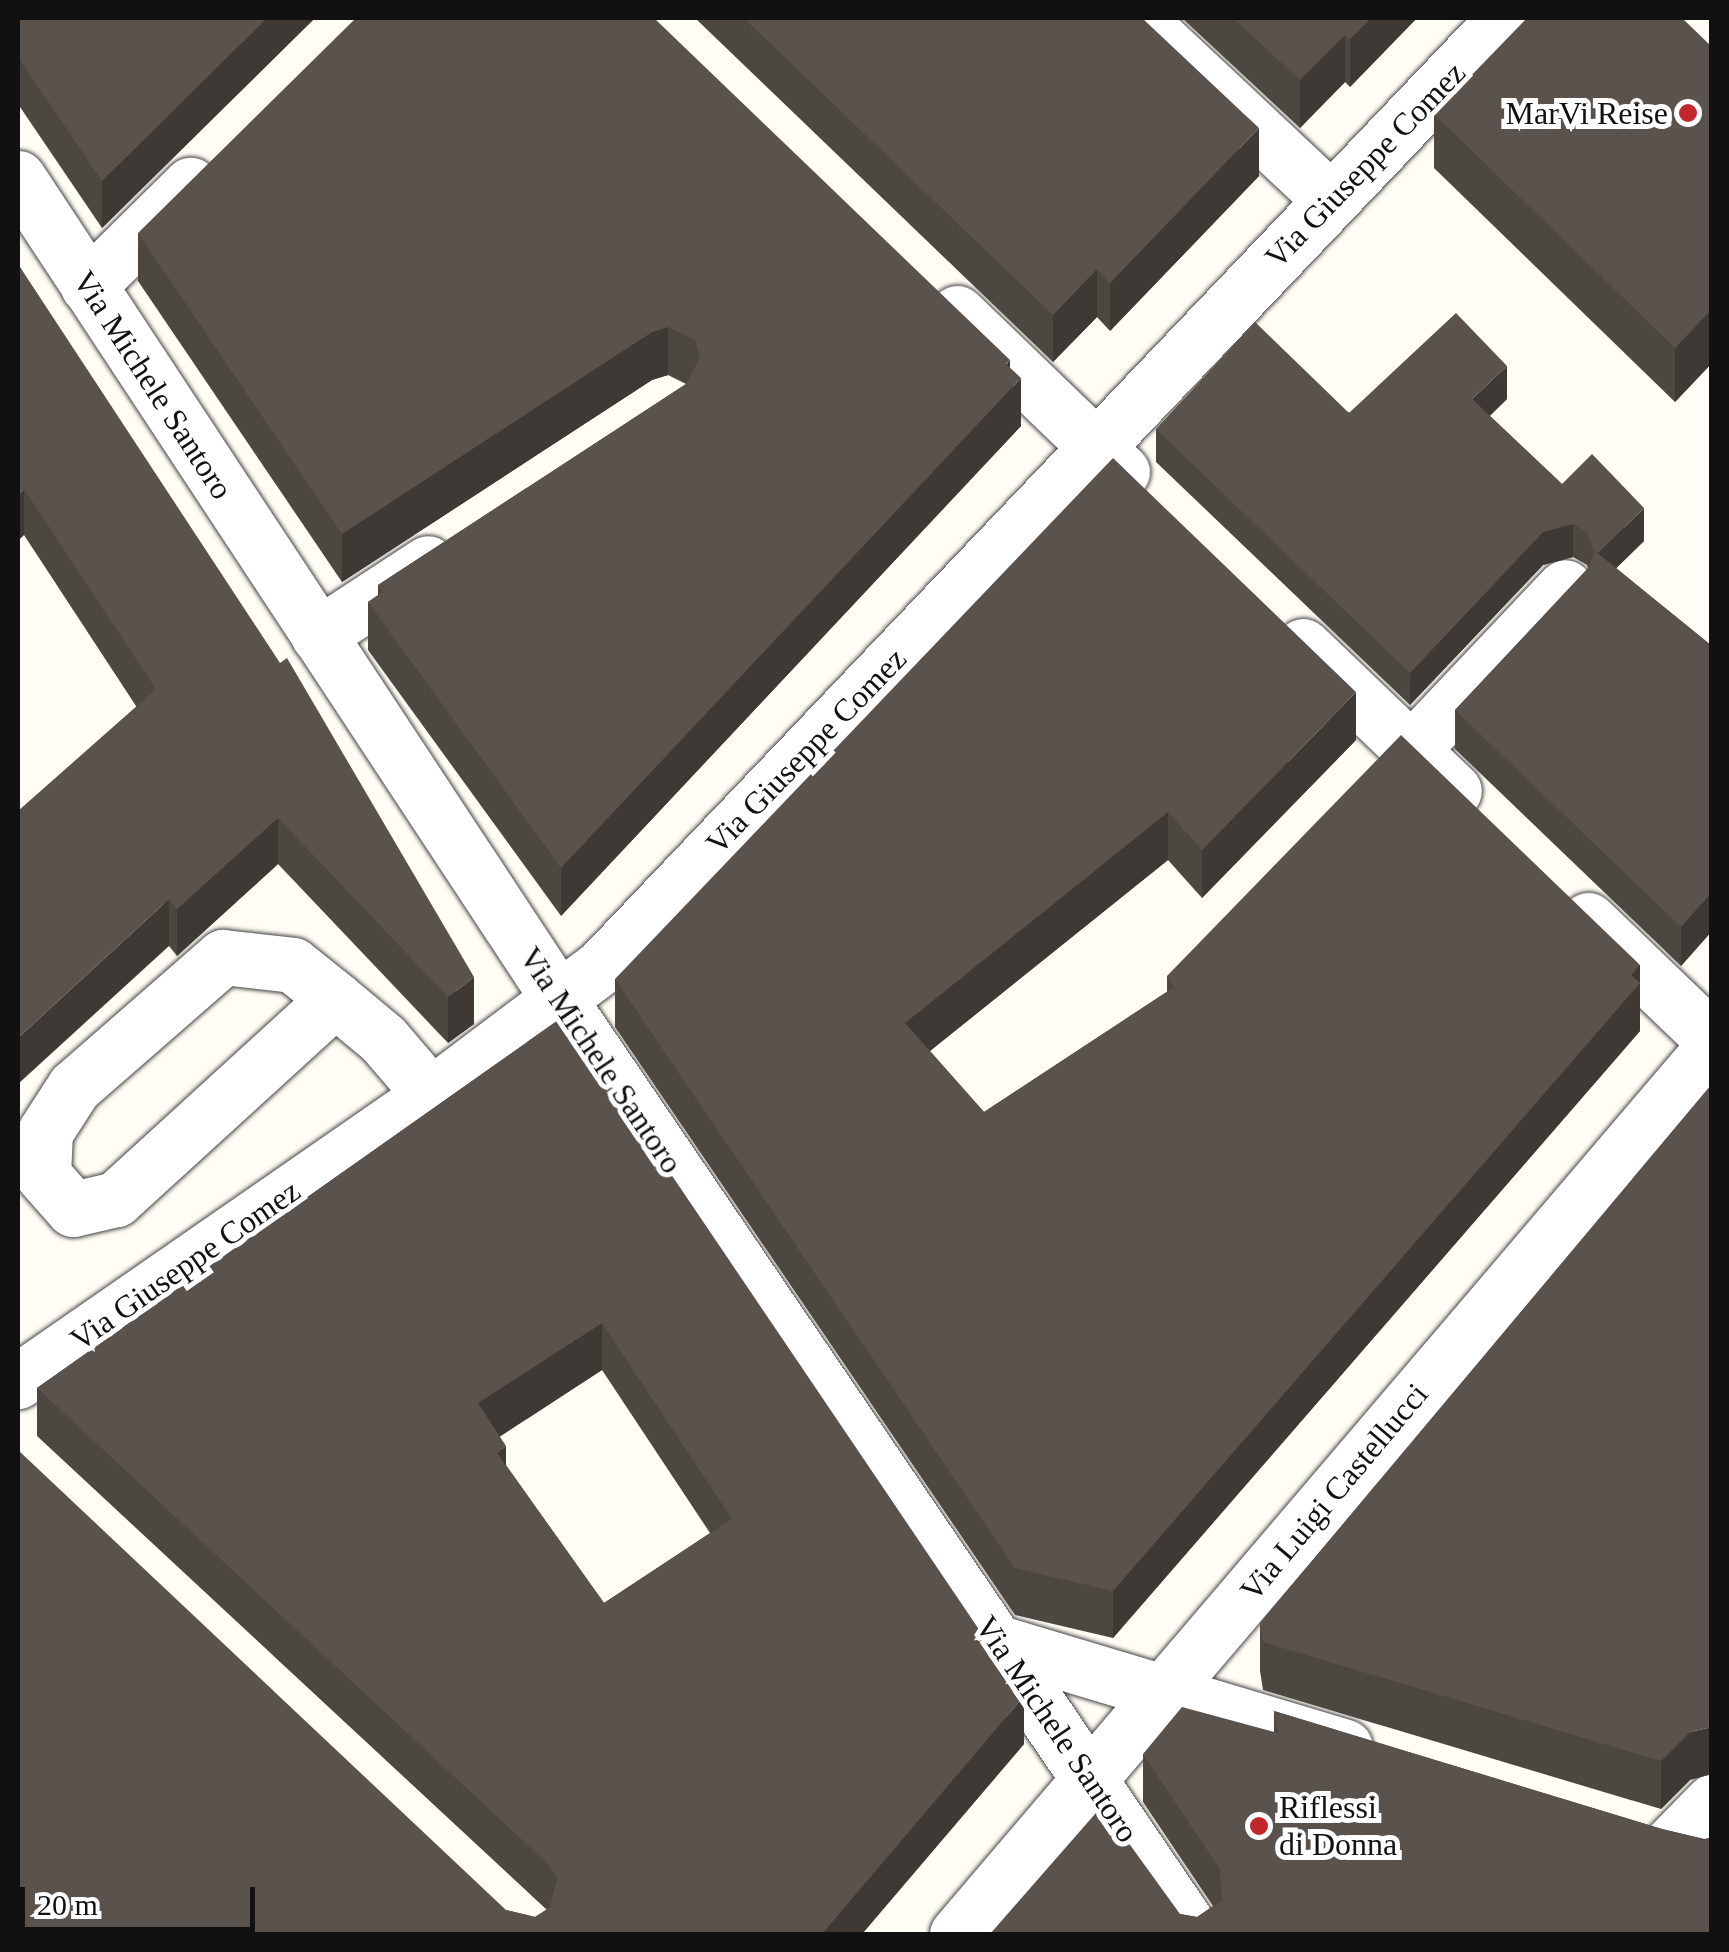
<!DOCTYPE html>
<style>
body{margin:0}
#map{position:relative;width:1729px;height:1952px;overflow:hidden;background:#fffdf5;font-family:Georgia,serif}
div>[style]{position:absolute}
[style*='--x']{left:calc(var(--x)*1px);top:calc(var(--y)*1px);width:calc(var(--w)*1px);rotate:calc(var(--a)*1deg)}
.roads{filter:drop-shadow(0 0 2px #444) drop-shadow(0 0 2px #444)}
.minor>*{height:55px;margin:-27.5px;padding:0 27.5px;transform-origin:27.5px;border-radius:27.5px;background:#fff}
.wall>*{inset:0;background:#4d4742}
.shaded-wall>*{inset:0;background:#3f3936}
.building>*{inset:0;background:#5a524d}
.dots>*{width:28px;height:28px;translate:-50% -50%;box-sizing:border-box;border:5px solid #fff;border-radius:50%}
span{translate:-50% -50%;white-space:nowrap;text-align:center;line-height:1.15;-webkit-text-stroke:10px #fff;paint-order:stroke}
.poi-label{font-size:32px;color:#111}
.right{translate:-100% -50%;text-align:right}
.left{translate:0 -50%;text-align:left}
.street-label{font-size:32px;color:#111}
.frame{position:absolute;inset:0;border:20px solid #111;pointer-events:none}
.scale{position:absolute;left:20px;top:1887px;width:235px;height:45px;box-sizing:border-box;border:5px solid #111;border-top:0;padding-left:12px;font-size:30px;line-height:35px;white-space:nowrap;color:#111;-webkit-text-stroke:8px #fff;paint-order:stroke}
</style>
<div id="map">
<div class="roads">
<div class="minor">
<div style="--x:1137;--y:18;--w:266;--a:43.2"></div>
<div style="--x:18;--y:178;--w:985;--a:56.63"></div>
<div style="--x:560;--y:1001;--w:1128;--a:55.8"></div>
<div style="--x:88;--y:286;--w:144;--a:-44.7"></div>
<div style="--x:957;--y:313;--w:229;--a:43.9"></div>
<div style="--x:318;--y:635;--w:131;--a:-33.2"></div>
<div style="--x:1303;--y:646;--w:209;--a:43.8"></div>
<div style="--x:1411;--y:750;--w:224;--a:-46.6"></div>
<div style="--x:1588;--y:920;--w:172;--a:43.8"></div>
<div style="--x:335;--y:999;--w:297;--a:137.6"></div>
<div style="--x:116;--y:1199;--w:44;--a:166.9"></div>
<div style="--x:73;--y:1209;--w:45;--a:-131.4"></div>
<div style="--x:43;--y:1175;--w:43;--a:-87.3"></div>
<div style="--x:45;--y:1132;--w:54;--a:-57.2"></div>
<div style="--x:74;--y:1087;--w:198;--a:-41.1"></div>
<div style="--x:223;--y:957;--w:70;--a:6.5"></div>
<div style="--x:293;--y:965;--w:54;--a:39"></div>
<div style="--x:335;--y:999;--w:62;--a:39.8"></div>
<div style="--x:383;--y:1039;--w:74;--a:49.4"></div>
<div style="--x:18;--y:1381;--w:502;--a:-34.7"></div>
<div style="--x:431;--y:1095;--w:213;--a:-37"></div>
<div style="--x:601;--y:967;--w:1311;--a:-46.39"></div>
<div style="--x:999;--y:1643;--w:361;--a:16.7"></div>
<div style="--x:1669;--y:1846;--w:62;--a:-45.7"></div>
<div style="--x:957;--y:1934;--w:1164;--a:-49.56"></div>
</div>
</div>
<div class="wall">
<div style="clip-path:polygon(18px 18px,315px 18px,102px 228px,18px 104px)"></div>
<div style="clip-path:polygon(695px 18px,1142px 18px,1259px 176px,1110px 331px,1097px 317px,1053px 362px)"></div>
<div style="clip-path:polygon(1182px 18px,1417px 18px,1350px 87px,1345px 82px,1300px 128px)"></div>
<div style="clip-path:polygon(1712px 47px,1712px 363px,1675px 402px,1434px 168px,1434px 114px)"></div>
<div style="clip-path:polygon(138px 233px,1010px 368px,1021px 426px,561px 916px,368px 650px,368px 602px,378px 595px,378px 585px,686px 384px,668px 375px,652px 380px,342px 582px,138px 281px)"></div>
<div style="clip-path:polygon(18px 264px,474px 1024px,448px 1043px,278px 864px,177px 956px,169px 946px,136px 706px,24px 535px)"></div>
<div style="clip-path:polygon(1507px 399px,1490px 416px,1562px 484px,1644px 541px,1616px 568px,1712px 646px,1712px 931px,1681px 966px,1455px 749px,1455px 710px,1588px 568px,1587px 565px,1573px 557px,1543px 565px,1410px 705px,1156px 462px,1156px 429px)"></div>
<div style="clip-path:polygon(1356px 740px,1202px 898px,1168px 860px,930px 1051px,984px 1112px,1167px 992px,1167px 976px,1640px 965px,1640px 1031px,1113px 1638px,1015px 1615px,615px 1027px,615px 979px)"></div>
<div style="clip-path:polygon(evenodd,564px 1016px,1024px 1744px,862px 1934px,18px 1934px,506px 1910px,535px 1917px,547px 1910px,37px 1436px,37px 1388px,564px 1016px,602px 1370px,710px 1533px,604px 1603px,506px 1465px,499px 1436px,602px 1370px)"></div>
<div style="clip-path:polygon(1712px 1084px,1690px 1780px,1661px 1809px,1263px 1690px,1260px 1671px,1260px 1623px)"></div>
<div style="clip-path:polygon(1274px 1711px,1662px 1829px,1704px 1839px,1712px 1934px,990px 1934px,1180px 1914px,1197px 1917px,1213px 1906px,1143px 1802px,1143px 1754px,1274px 1732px)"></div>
</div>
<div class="shaded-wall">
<div style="clip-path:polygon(267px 18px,315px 18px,102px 228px,102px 181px)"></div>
<div style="clip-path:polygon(1371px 18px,1417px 18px,1350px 87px,1350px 39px)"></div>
<div style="clip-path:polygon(1345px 35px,1345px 82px,1300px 128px,1300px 80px)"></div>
<div style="clip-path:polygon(1259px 128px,1259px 176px,1110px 331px,1110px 283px)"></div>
<div style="clip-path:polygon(1097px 269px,1097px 317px,1053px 362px,1053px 315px)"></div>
<div style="clip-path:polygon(1712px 309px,1712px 363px,1675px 402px,1675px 348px)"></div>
<div style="clip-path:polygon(668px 327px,668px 375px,652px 380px,342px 582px,342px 534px,652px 332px)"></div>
<div style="clip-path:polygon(1010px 360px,1010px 390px,1021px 378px,1021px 426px,561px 916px,561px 868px)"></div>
<div style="clip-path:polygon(1507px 366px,1507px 399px,1472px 432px,1472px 399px)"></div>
<div style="clip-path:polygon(24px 489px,24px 535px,18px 541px,18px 495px)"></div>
<div style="clip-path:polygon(1644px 508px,1644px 541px,1595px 589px,1595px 556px)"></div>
<div style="clip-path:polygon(1573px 524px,1573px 557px,1543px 565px,1410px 705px,1410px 673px,1543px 532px)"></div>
<div style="clip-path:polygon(1356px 692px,1356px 740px,1202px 898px,1202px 850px)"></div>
<div style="clip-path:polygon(1168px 812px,1168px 860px,905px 1071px,905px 1023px)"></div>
<div style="clip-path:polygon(278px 818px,278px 864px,177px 956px,177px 909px)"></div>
<div style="clip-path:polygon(1712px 892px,1712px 931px,1681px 966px,1681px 927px)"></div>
<div style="clip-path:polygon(169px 899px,169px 946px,18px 1084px,18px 1038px)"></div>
<div style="clip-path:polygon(1640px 965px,1640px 1031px,1113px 1638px,1113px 1591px)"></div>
<div style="clip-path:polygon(474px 977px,474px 1024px,448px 1043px,448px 997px)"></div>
<div style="clip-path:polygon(602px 1323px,602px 1370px,478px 1451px,478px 1403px)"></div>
<div style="clip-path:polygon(506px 1446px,506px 1493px,497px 1453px)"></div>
<div style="clip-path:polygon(1024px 1696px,1024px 1744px,862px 1934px,822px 1934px)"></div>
<div style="clip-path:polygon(1712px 1727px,1712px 1774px,1690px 1780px,1661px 1809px,1661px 1761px,1690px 1732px)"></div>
</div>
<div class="building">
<div style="clip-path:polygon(18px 18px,267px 18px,102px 181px,18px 57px)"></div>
<div style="clip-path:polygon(356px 18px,654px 18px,1010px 360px,1006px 364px,1021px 378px,561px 868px,368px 602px,383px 592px,378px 585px,686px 384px,700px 358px,695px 340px,668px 327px,652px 332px,342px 534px,138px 233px)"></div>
<div style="clip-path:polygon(744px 18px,1142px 18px,1259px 128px,1110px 283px,1097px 269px,1053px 315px)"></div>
<div style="clip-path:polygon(1233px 18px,1371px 18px,1350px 39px,1345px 35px,1300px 80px)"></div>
<div style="clip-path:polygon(1527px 18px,1682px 18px,1712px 47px,1712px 309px,1675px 348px,1434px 114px)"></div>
<div style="clip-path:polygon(18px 264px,280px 663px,287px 658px,474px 977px,448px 997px,278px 818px,177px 909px,169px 899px,18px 1038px,18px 811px,156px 689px,24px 489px,18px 495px)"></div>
<div style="clip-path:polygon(1456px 313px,1507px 366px,1472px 399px,1562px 484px,1592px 454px,1644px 508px,1598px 553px,1595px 551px,1594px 553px,1587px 532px,1573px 524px,1543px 532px,1410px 673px,1156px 429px,1255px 322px,1349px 413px)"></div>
<div style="clip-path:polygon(1113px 458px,1356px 692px,1202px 850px,1168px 812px,905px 1023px,984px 1112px,1174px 987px,1167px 976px,1401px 735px,1640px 965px,1631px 975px,1640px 983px,1113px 1591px,1015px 1568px,615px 979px)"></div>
<div style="clip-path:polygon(1595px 551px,1712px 646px,1712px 892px,1681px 927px,1455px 710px,1588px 569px)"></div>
<div style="clip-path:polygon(evenodd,564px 1016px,1024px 1696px,822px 1934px,18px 1934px,18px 1450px,506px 1910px,535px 1917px,550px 1907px,557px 1878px,548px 1864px,37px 1388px,564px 1016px,602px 1323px,732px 1519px,604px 1603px,497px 1453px,506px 1446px,478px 1403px,602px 1323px)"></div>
<div style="clip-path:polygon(1712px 1084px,1712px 1727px,1690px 1732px,1661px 1761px,1263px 1642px,1260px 1623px)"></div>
<div style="clip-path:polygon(1182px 1707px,1278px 1733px,1274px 1711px,1662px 1829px,1704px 1839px,1712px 1837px,1712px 1934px,990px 1934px,1102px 1806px,1180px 1914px,1197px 1917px,1222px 1901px,1220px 1869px,1143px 1754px)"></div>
</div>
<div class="dots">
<div style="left:1688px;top:113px;background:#c4262e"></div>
<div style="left:1259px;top:1826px;background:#c4262e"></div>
</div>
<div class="poi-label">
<span class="right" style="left:1668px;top:113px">MarVi Reise</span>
<span class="left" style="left:1279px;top:1826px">Riflessi<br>di Donna</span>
</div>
<div class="street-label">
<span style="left:1365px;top:165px;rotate:-46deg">Via Giuseppe Comez</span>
<span style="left:153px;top:385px;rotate:57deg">Via Michele Santoro</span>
<span style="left:806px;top:751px;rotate:-46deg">Via Giuseppe Comez</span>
<span style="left:601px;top:1060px;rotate:56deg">Via Michele Santoro</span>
<span style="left:185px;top:1265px;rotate:-35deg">Via Giuseppe Comez</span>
<span style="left:1334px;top:1492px;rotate:-50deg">Via Luigi Castellucci</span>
<span style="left:1057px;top:1729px;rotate:56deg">Via Michele Santoro</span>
</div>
<div class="frame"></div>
<div class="scale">20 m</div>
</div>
